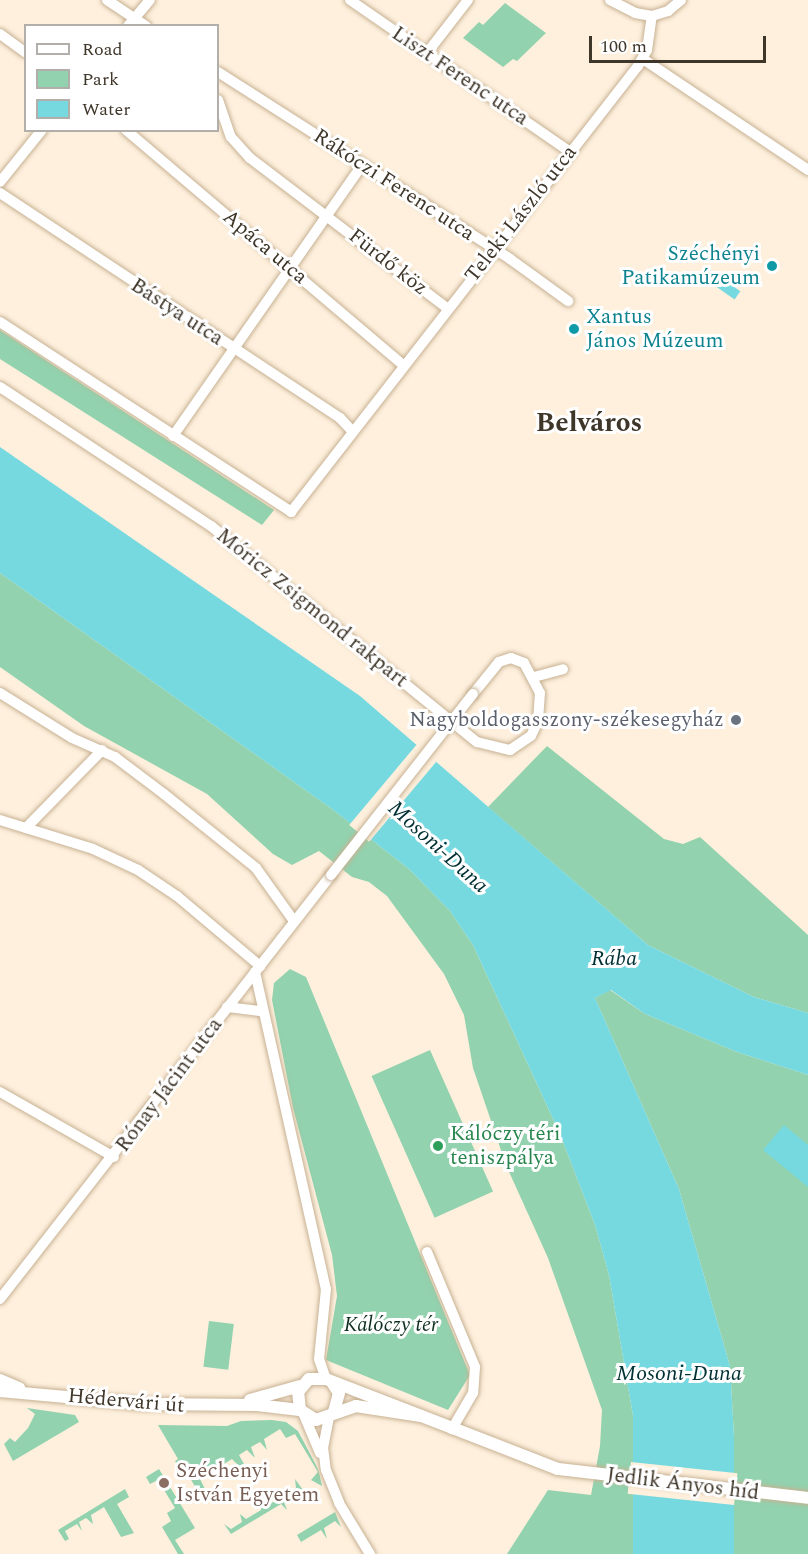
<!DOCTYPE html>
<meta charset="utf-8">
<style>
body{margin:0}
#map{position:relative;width:808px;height:1554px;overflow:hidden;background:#fef0dd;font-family:Spectral,serif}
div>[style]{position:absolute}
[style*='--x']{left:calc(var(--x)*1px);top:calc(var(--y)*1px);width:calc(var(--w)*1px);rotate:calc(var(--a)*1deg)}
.green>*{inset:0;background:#92d2ae;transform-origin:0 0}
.water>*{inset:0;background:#77d9e0;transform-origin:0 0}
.pier>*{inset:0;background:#fef0dd;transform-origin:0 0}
.roads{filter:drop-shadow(0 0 2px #c7b193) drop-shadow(0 0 2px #c7b193)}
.minor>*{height:10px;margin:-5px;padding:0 5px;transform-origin:5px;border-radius:5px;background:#fff}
.tertiary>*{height:12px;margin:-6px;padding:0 6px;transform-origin:6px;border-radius:6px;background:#fff}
.bridges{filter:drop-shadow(0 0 2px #c7b193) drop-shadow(0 0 2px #c7b193)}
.minor-bridge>*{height:10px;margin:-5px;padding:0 5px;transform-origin:5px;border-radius:5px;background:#fff}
.dots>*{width:16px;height:16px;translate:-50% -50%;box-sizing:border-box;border:3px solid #fff;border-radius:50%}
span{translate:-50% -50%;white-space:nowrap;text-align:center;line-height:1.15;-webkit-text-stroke:6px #fff;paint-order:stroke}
.street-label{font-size:21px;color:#3f362a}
.culture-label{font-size:21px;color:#0d838f}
.right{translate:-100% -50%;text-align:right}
.left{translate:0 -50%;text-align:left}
.worship-label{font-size:21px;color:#5b616d}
.leisure-label{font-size:21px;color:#27864d}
.park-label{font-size:21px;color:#0f3020;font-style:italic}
.education-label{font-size:21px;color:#785e54}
.water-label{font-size:22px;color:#003034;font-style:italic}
.district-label{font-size:27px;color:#3f362a;font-weight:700}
.legend{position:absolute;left:24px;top:24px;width:195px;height:108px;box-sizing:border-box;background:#fff;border:2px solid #b2afaa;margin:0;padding:8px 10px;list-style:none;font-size:18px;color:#3f362a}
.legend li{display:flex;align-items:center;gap:12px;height:30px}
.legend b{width:30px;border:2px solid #b2afaa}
.scale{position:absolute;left:589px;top:36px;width:177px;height:27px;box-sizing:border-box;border:3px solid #3f362a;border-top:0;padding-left:8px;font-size:18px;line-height:21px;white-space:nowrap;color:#3f362a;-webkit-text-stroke:4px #fff;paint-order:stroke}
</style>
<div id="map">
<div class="green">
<div style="clip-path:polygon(505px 3px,546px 33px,517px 61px,513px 59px,503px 67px,463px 38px,479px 22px,483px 25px)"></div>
<div style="clip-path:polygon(0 330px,274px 510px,262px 525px,0 359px)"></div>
<div style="clip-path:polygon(0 573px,332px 809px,409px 869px,450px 911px,473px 945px,560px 1134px,595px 1225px,609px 1275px,633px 1416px,633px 1554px,507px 1554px,548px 1490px,591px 1495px,600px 1446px,602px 1410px,548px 1258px,506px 1165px,473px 1068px,464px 1015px,444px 974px,387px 896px,369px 882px,352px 877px,319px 851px,292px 865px,273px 854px,207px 794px,84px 726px,0 667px)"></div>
<div style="clip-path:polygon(547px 746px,664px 839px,683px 844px,700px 837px,808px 935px,808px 1013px,754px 997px,648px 945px,488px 807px)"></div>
<div style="clip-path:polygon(290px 969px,306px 977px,470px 1375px,448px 1410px,326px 1360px,337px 1296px,332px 1255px,293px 1108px,272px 1000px,274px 983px)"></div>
<div style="clip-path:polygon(610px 990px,645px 1014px,737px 1052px,808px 1075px,808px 1554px,734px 1554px,734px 1436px,730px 1366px,679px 1189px,595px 998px)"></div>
<div style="left:430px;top:1050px;width:155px;height:64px;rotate:66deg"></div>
<div style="left:209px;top:1321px;width:25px;height:46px;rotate:7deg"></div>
<div style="clip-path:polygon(27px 1408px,75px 1415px,79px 1422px,13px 1461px,4px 1444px,10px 1438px,15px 1442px,28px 1428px,35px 1414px)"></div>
<div style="clip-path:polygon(272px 1420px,286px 1422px,298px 1431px,316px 1465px,319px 1472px,322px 1486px,311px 1480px,318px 1472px,295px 1434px,286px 1438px,280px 1429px,264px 1439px,267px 1450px,260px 1442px,251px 1447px,255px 1458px,247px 1450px,239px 1455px,244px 1464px,240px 1467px,232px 1459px,224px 1464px,228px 1475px,220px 1467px,200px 1479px,206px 1491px,200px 1495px,190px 1478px,186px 1480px,183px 1476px,187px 1473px,182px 1465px,178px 1466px,175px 1461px,178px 1459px,158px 1425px,227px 1426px,241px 1421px)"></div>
<div style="clip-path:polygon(159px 1469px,195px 1528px,175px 1540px,184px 1554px,178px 1554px,162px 1527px,171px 1521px,167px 1513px,175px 1508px,158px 1480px,150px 1484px,146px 1477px)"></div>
<div style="clip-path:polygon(295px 1479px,306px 1494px,301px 1495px,297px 1491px,283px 1499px,287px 1510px,281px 1504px,231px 1534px,224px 1524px,231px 1529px,242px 1522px,240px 1514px,246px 1519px,261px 1510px,259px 1502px,265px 1507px,278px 1499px,276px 1491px,282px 1497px,296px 1488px)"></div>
<div style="clip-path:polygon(125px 1489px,129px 1497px,117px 1504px,134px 1533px,121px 1537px,104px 1507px,91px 1515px,93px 1524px,86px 1518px,79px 1522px,82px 1531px,77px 1524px,65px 1531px,69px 1539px,65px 1541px,58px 1530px)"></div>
<div style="clip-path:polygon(335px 1512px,341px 1527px,335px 1521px,324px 1528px,327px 1539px,321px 1530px,301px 1542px,297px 1535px)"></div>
</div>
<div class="water">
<div style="left:710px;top:270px;width:37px;height:10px;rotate:35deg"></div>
<div style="clip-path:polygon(0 447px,360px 696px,648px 945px,754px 997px,808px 1013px,808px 1075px,737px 1052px,645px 1014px,611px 990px,595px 998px,679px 1189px,730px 1366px,734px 1436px,734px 1554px,633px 1554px,633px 1416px,609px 1275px,595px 1225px,560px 1134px,473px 945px,450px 911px,409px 869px,332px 809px,0 573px)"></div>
<div style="clip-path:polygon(784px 1125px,808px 1145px,808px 1187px,763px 1150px)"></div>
</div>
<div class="pier">
<div style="left:418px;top:743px;width:26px;height:107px;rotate:40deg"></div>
<div style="left:631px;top:1462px;width:107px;height:32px;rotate:6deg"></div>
</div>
<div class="roads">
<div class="minor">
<div style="--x:107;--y:0;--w:47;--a:33.7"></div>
<div style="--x:350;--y:0;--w:266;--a:34.6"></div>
<div style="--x:610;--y:0;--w:28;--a:27"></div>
<div style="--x:635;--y:13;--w:17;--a:10"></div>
<div style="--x:652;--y:16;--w:17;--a:-17"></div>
<div style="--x:668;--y:11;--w:17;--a:-40"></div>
<div style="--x:128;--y:26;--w:34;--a:-50"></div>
<div style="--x:0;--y:34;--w:31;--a:36"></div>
<div style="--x:427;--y:53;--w:67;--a:-52.3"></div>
<div style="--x:643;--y:59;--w:199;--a:33.9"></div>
<div style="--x:218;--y:72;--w:347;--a:32.6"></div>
<div style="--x:510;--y:259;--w:72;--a:35.9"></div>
<div style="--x:218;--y:100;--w:39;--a:71"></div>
<div style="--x:231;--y:137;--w:28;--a:48"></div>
<div style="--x:250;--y:158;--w:249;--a:37.3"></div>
<div style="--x:126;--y:130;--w:363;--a:40.3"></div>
<div style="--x:0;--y:182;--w:67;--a:-51.1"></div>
<div style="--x:0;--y:193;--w:408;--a:33.5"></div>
<div style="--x:340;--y:418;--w:18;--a:47"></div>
<div style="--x:0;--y:322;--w:348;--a:33.1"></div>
<div style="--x:291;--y:512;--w:565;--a:-52.12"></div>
<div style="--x:638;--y:66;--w:18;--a:-61"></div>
<div style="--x:647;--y:50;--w:34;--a:-82"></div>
<div style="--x:0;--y:387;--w:253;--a:33.4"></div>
<div style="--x:211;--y:526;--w:343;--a:39.1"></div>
<div style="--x:477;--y:742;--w:34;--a:14"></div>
<div style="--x:510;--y:750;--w:25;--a:-34"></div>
<div style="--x:531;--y:736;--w:17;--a:-65"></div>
<div style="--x:538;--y:721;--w:28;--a:-86"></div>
<div style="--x:540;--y:693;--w:34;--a:-118"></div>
<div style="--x:524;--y:663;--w:14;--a:-159"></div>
<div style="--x:511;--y:658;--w:13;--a:162"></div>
<div style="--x:499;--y:662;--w:41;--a:129.1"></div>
<div style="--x:173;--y:436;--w:330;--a:-55.1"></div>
<div style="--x:534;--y:677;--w:30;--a:-15"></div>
<div style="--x:0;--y:693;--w:85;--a:32"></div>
<div style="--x:72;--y:738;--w:47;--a:23.8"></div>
<div style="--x:115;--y:757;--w:61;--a:37.1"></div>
<div style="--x:164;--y:794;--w:118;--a:38.8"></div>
<div style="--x:256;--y:868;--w:65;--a:54.4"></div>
<div style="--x:0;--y:820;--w:97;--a:17.3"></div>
<div style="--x:93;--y:849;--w:50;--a:25"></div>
<div style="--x:138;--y:870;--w:47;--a:33.7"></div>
<div style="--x:177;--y:896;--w:109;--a:40.1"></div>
<div style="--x:26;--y:828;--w:109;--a:-45.7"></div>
<div style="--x:255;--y:972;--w:325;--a:77.4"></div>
<div style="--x:326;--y:1289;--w:70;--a:95.7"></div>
<div style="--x:319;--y:1359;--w:21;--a:71"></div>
<div style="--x:227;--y:1007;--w:34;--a:7"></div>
<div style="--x:0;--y:1092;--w:131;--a:29.7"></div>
<div style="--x:427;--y:1252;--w:125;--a:67.3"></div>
<div style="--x:475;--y:1367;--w:26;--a:94"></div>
<div style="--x:473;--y:1393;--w:42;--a:120.3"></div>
<div style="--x:0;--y:1299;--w:538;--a:-52.02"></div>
<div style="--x:304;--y:1415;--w:41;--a:67.2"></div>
<div style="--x:329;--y:1417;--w:31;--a:101"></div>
<div style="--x:323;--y:1447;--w:23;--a:83"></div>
<div style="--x:326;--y:1470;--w:35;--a:68"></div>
<div style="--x:339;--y:1503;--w:60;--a:58.7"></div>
</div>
<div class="tertiary">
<div style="--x:0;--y:1380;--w:21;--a:23"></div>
<div style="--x:332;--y:1382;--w:13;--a:58"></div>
<div style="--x:339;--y:1393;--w:20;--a:105"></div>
<div style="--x:0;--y:1391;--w:143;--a:5.2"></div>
<div style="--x:142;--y:1404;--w:115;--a:0.5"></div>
<div style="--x:257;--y:1405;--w:43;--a:6.6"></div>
<div style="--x:250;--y:1400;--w:52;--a:-15.6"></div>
<div style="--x:421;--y:1416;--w:66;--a:-171.3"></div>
<div style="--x:356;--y:1406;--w:42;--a:160.7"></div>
<div style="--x:316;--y:1420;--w:19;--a:-148"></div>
<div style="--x:300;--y:1410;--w:18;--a:-96"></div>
<div style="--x:298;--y:1392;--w:17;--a:-50"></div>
<div style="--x:309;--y:1379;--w:17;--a:0"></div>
<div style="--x:326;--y:1379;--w:249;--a:21.2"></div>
<div style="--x:558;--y:1469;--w:252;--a:6.6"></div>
</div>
</div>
<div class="bridges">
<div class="minor-bridge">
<div style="--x:331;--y:875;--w:230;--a:-51.9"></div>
</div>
</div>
<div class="dots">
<div style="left:772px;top:266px;background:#0f9aa8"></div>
<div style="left:574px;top:329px;background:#0f9aa8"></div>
<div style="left:736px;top:720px;background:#6b7280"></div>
<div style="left:438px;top:1146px;background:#2e9e5b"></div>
<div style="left:164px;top:1483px;background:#8d6e63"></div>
</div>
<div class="street-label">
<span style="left:460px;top:76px;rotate:34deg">Liszt Ferenc utca</span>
<span style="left:394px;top:185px;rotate:33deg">Rákóczi Ferenc utca</span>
<span style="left:521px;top:214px;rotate:-52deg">Teleki László utca</span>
<span style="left:265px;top:247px;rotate:40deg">Apáca utca</span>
<span style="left:388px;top:262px;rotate:38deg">Fürdő köz</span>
<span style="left:177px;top:312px;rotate:33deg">Bástya utca</span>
<span style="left:312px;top:608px;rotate:39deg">Móricz Zsigmond rakpart</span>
<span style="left:169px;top:1085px;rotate:-53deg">Rónay Jácint utca</span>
<span style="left:126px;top:1401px;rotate:5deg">Hédervári út</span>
<span style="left:683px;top:1484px;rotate:7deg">Jedlik Ányos híd</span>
</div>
<div class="culture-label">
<span class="right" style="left:760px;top:266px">Széchényi<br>Patikamúzeum</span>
<span class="left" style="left:586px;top:329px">Xantus<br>János Múzeum</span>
</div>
<div class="worship-label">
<span class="right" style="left:724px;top:720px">Nagyboldogasszony-székesegyház</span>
</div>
<div class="leisure-label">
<span class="left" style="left:450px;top:1146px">Kálóczy téri<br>teniszpálya</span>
</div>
<div class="park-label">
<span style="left:391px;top:1325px">Kálóczy tér</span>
</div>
<div class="education-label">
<span class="left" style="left:176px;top:1483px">Széchenyi<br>István Egyetem</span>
</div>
<div class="water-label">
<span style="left:438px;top:847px;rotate:42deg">Mosoni-Duna</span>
<span style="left:614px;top:959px">Rába</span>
<span style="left:679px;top:1374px">Mosoni-Duna</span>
</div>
<div class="district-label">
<span style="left:589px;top:424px">Belváros</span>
</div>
<ul class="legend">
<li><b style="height:8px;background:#fff"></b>Road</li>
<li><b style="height:16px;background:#92d2ae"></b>Park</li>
<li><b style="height:16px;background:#77d9e0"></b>Water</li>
</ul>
<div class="scale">100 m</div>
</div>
